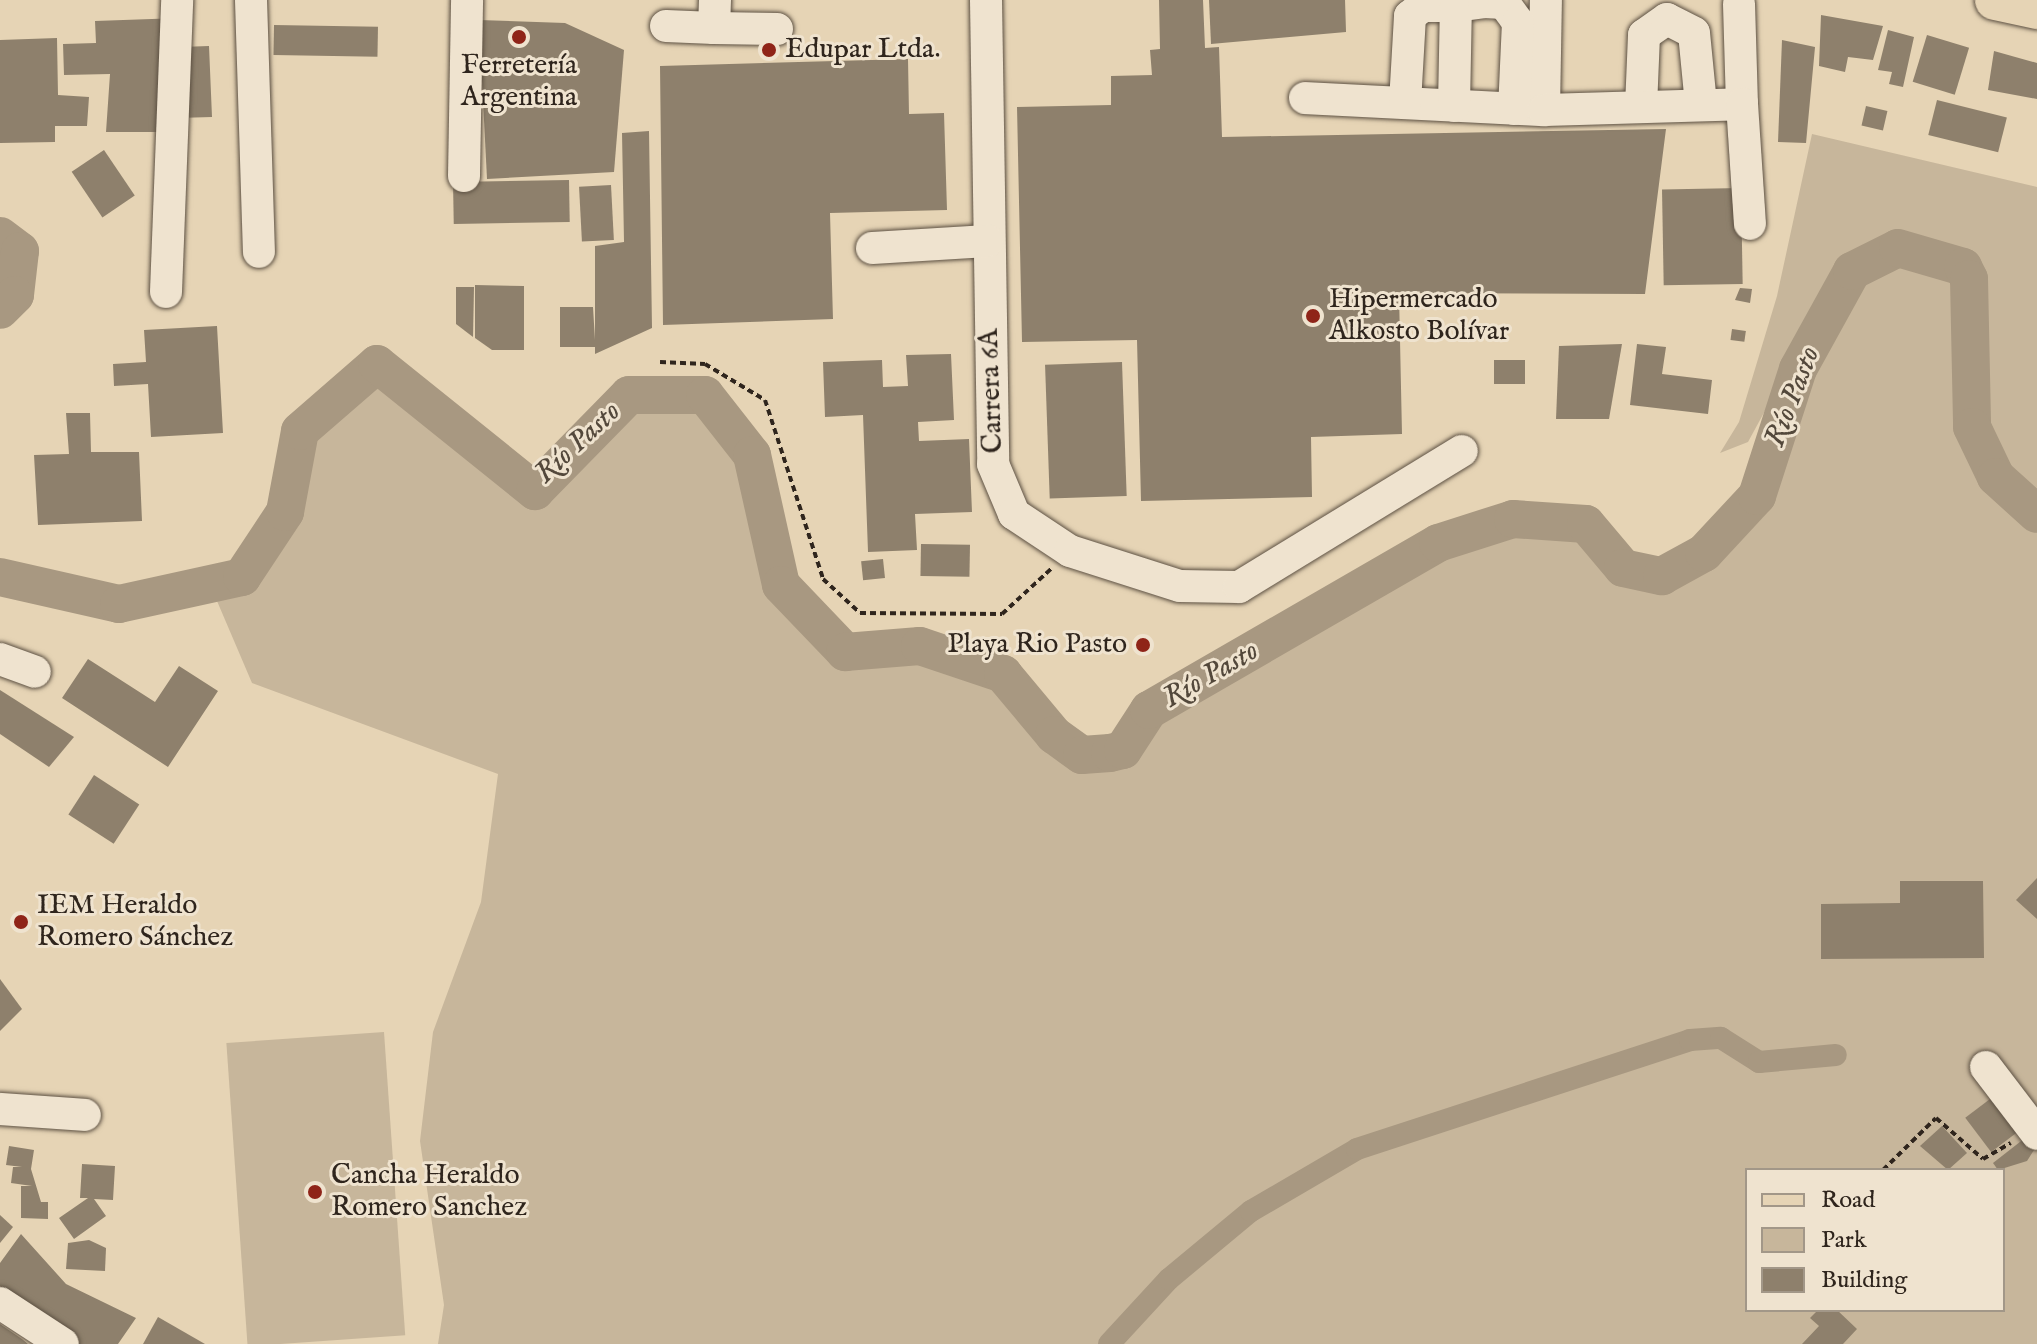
<!DOCTYPE html>
<meta charset="utf-8">
<style>
body{margin:0}
#map{position:relative;width:2037px;height:1344px;overflow:hidden;background:#e6d4b5;font-family:"IM FELL English",serif}
div>[style]{position:absolute}
[style*='--x']{left:calc(var(--x)*1px);top:calc(var(--y)*1px);width:calc(var(--w)*1px);rotate:calc(var(--a)*1deg)}
.green>*{inset:0;background:#c7b69b;transform-origin:0 0}
.canal>*{height:22px;margin:-11px;padding:0 11px;transform-origin:11px;border-radius:11px;background:#a89881}
.river>*{height:38px;margin:-19px;padding:0 19px;transform-origin:19px;border-radius:19px;background:#a89881}
.building>*{inset:0;background:#8e806c;transform-origin:0 0}
.path>*{height:4px;margin-top:-2px;transform-origin:0;background:repeating-linear-gradient(90deg,#2f251d 0 6px,transparent 0 10px)}
.roads{filter:drop-shadow(0 0 2px #5d5143) drop-shadow(0 0 2px #5d5143)}
.minor>*{height:32px;margin:-16px;padding:0 16px;transform-origin:16px;border-radius:16px;background:#efe3cf}
.major>*{height:40px;margin:-20px;padding:0 20px;transform-origin:20px;border-radius:20px;background:#e6d4b5}
.dots>*{width:22px;height:22px;translate:-50% -50%;box-sizing:border-box;border:4px solid #efe3cf;border-radius:50%}
span{translate:-50% -50%;white-space:nowrap;text-align:center;line-height:1.15;-webkit-text-stroke:6px #efe3cf;paint-order:stroke}
.poi-label{font-size:28px;color:#2f251d}
.left{translate:0 -50%;text-align:left}
.right{translate:-100% -50%;text-align:right}
.street-label{font-size:28px;color:#2f251d}
.water-label{font-size:30px;color:#53483b;font-style:italic}
.legend{position:absolute;left:1745px;top:1168px;width:260px;height:144px;box-sizing:border-box;background:#efe3cf;border:2px solid #a29788;margin:0;padding:10px 14px;list-style:none;font-size:24px;color:#2f251d}
.legend li{display:flex;align-items:center;gap:16px;height:40px}
.legend b{width:40px;border:2px solid #a29788}
</style>
<div id="map">
<div class="green">
<div style="clip-path:polygon(1812px 134px,2037px 187px,2037px 507px,1992px 463px,1978px 414px,1976px 287px,1966px 263px,1896px 242px,1859px 260px,1833px 286px,1748px 442px,1720px 453px,1739px 422px,1777px 296px)"></div>
<div style="clip-path:polygon(evenodd,1904px 255px,1965px 273px,1968px 429px,1999px 499px,2029px 529px,2037px 528px,2037px 1344px,438px 1344px,444px 1305px,420px 1141px,433px 1032px,481px 902px,498px 774px,252px 683px,217px 601px,285px 512px,300px 431px,377px 364px,535px 490px,629px 395px,705px 395px,755px 466px,781px 585px,845px 652px,920px 646px,1003px 674px,1054px 735px,1082px 755px,1123px 750px,1149px 710px,1438px 543px,1513px 519px,1580px 531px,1611px 573px,1662px 582px,1709px 569px,1763px 517px,1803px 373px,1864px 274px,1904px 255px,1747px 1170px,2003px 1170px,2003px 1310px,1747px 1310px,1747px 1170px)"></div>
<div style="left:384px;top:1032px;width:304px;height:158px;rotate:86deg"></div>
</div>
<div class="canal">
<div style="--x:1109;--y:1344;--w:88;--a:-47.3"></div>
<div style="--x:1169;--y:1279;--w:107;--a:-39.7"></div>
<div style="--x:1251;--y:1211;--w:123;--a:-30.3"></div>
<div style="--x:1357;--y:1149;--w:350;--a:-18.1"></div>
<div style="--x:1690;--y:1040;--w:31;--a:-4"></div>
<div style="--x:1721;--y:1038;--w:45;--a:32.3"></div>
<div style="--x:1759;--y:1062;--w:77;--a:-5.2"></div>
</div>
<div class="river">
<div style="--x:0;--y:236;--w:25;--a:37"></div>
<div style="--x:20;--y:251;--w:44;--a:96.5"></div>
<div style="--x:15;--y:295;--w:21;--a:135"></div>
<div style="--x:0;--y:577;--w:122;--a:12.8"></div>
<div style="--x:119;--y:604;--w:126;--a:-12.4"></div>
<div style="--x:242;--y:577;--w:78;--a:-56.5"></div>
<div style="--x:285;--y:512;--w:82;--a:-79.5"></div>
<div style="--x:300;--y:431;--w:102;--a:-41"></div>
<div style="--x:377;--y:364;--w:203;--a:38.8"></div>
<div style="--x:535;--y:491;--w:134;--a:-45.6"></div>
<div style="--x:629;--y:395;--w:76;--a:0"></div>
<div style="--x:705;--y:395;--w:76;--a:51.9"></div>
<div style="--x:752;--y:455;--w:133;--a:77.4"></div>
<div style="--x:781;--y:585;--w:93;--a:46.3"></div>
<div style="--x:845;--y:652;--w:75;--a:-4.6"></div>
<div style="--x:920;--y:646;--w:88;--a:18.6"></div>
<div style="--x:1003;--y:674;--w:80;--a:50.1"></div>
<div style="--x:1054;--y:735;--w:34;--a:36"></div>
<div style="--x:1082;--y:755;--w:28;--a:-4"></div>
<div style="--x:1110;--y:753;--w:13;--a:-13"></div>
<div style="--x:1123;--y:750;--w:48;--a:-57"></div>
<div style="--x:1149;--y:710;--w:334;--a:-30"></div>
<div style="--x:1438;--y:543;--w:79;--a:-17.7"></div>
<div style="--x:1513;--y:519;--w:73;--a:3.9"></div>
<div style="--x:1586;--y:524;--w:57;--a:49.9"></div>
<div style="--x:1623;--y:568;--w:40;--a:12"></div>
<div style="--x:1662;--y:576;--w:48;--a:-28.7"></div>
<div style="--x:1704;--y:553;--w:78;--a:-47.1"></div>
<div style="--x:1757;--y:496;--w:133;--a:-72.1"></div>
<div style="--x:1798;--y:369;--w:112;--a:-61.1"></div>
<div style="--x:1852;--y:271;--w:51;--a:-26.6"></div>
<div style="--x:1898;--y:248;--w:68;--a:16.3"></div>
<div style="--x:1963;--y:267;--w:13;--a:63"></div>
<div style="--x:1969;--y:279;--w:148;--a:88.8"></div>
<div style="--x:1972;--y:427;--w:55;--a:64.4"></div>
<div style="--x:1996;--y:477;--w:55;--a:42.1"></div>
</div>
<div class="building">
<div style="clip-path:polygon(1159px 0,1203px 0,1205px 48px,1219px 47px,1222px 137px,1666px 129px,1645px 294px,1399px 293px,1402px 434px,1311px 437px,1312px 497px,1141px 501px,1137px 340px,1022px 342px,1017px 107px,1111px 105px,1111px 76px,1152px 75px,1150px 50px,1160px 49px)"></div>
<div style="clip-path:polygon(1209px 0,1345px 0,1346px 32px,1211px 44px)"></div>
<div style="clip-path:polygon(1821px 15px,1883px 26px,1873px 60px,1848px 57px,1845px 72px,1819px 66px)"></div>
<div style="clip-path:polygon(180px 18px,181px 47px,209px 46px,212px 117px,177px 118px,176px 132px,106px 132px,110px 74px,64px 75px,63px 44px,96px 43px,95px 21px)"></div>
<div style="clip-path:polygon(479px 20px,565px 23px,624px 50px,614px 172px,487px 179px)"></div>
<div style="left:274px;top:25px;width:104px;height:30px;rotate:1deg"></div>
<div style="clip-path:polygon(1888px 30px,1914px 37px,1903px 87px,1889px 84px,1892px 72px,1878px 70px)"></div>
<div style="left:1927px;top:35px;width:44px;height:49px;rotate:17deg"></div>
<div style="clip-path:polygon(57px 38px,58px 95px,89px 97px,87px 126px,55px 126px,55px 142px,0 143px,0 40px)"></div>
<div style="clip-path:polygon(1782px 40px,1815px 47px,1806px 143px,1778px 142px)"></div>
<div style="clip-path:polygon(1994px 51px,2037px 63px,2037px 99px,1988px 90px)"></div>
<div style="clip-path:polygon(908px 59px,909px 114px,944px 113px,947px 210px,830px 213px,833px 319px,663px 325px,660px 66px)"></div>
<div style="left:1937px;top:100px;width:72px;height:36px;rotate:14deg"></div>
<div style="left:1866px;top:106px;width:22px;height:20px;rotate:13deg"></div>
<div style="clip-path:polygon(649px 131px,652px 328px,595px 354px,595px 347px,560px 347px,560px 307px,593px 307px,595px 340px,595px 246px,624px 242px,622px 133px)"></div>
<div style="left:104px;top:150px;width:55px;height:39px;rotate:56deg"></div>
<div style="left:569px;top:180px;width:42px;height:116px;rotate:89deg"></div>
<div style="left:611px;top:185px;width:55px;height:32px;rotate:87deg"></div>
<div style="left:1741px;top:188px;width:96px;height:79px;rotate:89deg"></div>
<div style="clip-path:polygon(475px 285px,524px 286px,524px 350px,492px 350px,475px 338px)"></div>
<div style="clip-path:polygon(456px 287px,474px 287px,473px 337px,456px 324px)"></div>
<div style="clip-path:polygon(1740px 288px,1752px 289px,1750px 303px,1735px 300px)"></div>
<div style="clip-path:polygon(217px 326px,223px 433px,151px 437px,148px 384px,114px 386px,113px 364px,146px 362px,144px 330px)"></div>
<div style="left:1732px;top:329px;width:14px;height:11px;rotate:8deg"></div>
<div style="clip-path:polygon(1622px 344px,1609px 419px,1556px 419px,1559px 346px)"></div>
<div style="clip-path:polygon(1637px 344px,1666px 347px,1662px 374px,1712px 380px,1708px 414px,1630px 405px)"></div>
<div style="clip-path:polygon(951px 354px,954px 420px,918px 422px,919px 441px,969px 439px,972px 512px,915px 514px,917px 550px,868px 552px,863px 415px,825px 417px,823px 362px,882px 360px,883px 387px,908px 386px,906px 355px)"></div>
<div style="left:1494px;top:360px;width:31px;height:24px"></div>
<div style="left:1122px;top:362px;width:134px;height:77px;rotate:88deg"></div>
<div style="clip-path:polygon(66px 413px,90px 413px,91px 452px,139px 452px,142px 521px,38px 525px,34px 455px,69px 454px)"></div>
<div style="left:921px;top:544px;width:49px;height:32px;rotate:1deg"></div>
<div style="left:883px;top:559px;width:19px;height:22px;rotate:84deg"></div>
<div style="clip-path:polygon(88px 659px,155px 702px,179px 666px,218px 691px,168px 767px,62px 698px)"></div>
<div style="clip-path:polygon(0 690px,74px 737px,49px 767px,0 734px)"></div>
<div style="left:94px;top:775px;width:54px;height:47px;rotate:33deg"></div>
<div style="clip-path:polygon(2037px 878px,2037px 919px,2016px 900px)"></div>
<div style="clip-path:polygon(1900px 881px,1983px 881px,1984px 958px,1821px 959px,1821px 904px,1900px 903px)"></div>
<div style="clip-path:polygon(0 979px,22px 1009px,0 1031px)"></div>
<div style="left:1994px;top:1096px;width:43px;height:36px;rotate:53deg"></div>
<div style="clip-path:polygon(1942px 1126px,1967px 1153px,1948px 1170px,1920px 1146px)"></div>
<div style="clip-path:polygon(2025px 1138px,2034px 1150px,2027px 1161px,1998px 1170px,1993px 1163px)"></div>
<div style="clip-path:polygon(9px 1146px,34px 1150px,31px 1169px,41px 1202px,48px 1202px,48px 1219px,21px 1218px,21px 1186px,32px 1186px,11px 1183px,13px 1167px,22px 1167px,6px 1165px)"></div>
<div style="clip-path:polygon(82px 1164px,115px 1166px,113px 1200px,94px 1199px,106px 1216px,74px 1239px,59px 1218px,88px 1198px,80px 1198px)"></div>
<div style="clip-path:polygon(0 1215px,13px 1227px,0 1243px)"></div>
<div style="clip-path:polygon(21px 1234px,66px 1284px,136px 1318px,118px 1344px,79px 1344px,0 1287px,0 1263px)"></div>
<div style="clip-path:polygon(89px 1240px,106px 1248px,105px 1271px,66px 1269px,68px 1243px)"></div>
<div style="clip-path:polygon(1818px 1310px,1837px 1310px,1857px 1329px,1843px 1344px,1802px 1344px,1819px 1326px,1810px 1318px)"></div>
<div style="clip-path:polygon(158px 1317px,205px 1344px,143px 1344px)"></div>
<div style="clip-path:polygon(0 1324px,22px 1339px,28px 1344px,0 1344px)"></div>
</div>
<div class="path">
<div style="--x:660;--y:362;--w:45;--a:2.5"></div>
<div style="--x:705;--y:364;--w:70;--a:31"></div>
<div style="--x:765;--y:400;--w:188;--a:72"></div>
<div style="--x:823;--y:579;--w:50;--a:42.6"></div>
<div style="--x:860;--y:613;--w:142;--a:0.4"></div>
<div style="--x:1002;--y:614;--w:67;--a:-42.6"></div>
<div style="--x:1883;--y:1170;--w:74;--a:-44.5"></div>
<div style="--x:1936;--y:1118;--w:62;--a:41.1"></div>
<div style="--x:1983;--y:1159;--w:32;--a:-30"></div>
</div>
<div class="roads">
<div class="minor">
<div style="--x:251;--y:0;--w:252;--a:88.2"></div>
<div style="--x:715;--y:0;--w:28;--a:92"></div>
<div style="--x:714;--y:28;--w:63;--a:0.9"></div>
<div style="--x:986;--y:0;--w:464;--a:89.1"></div>
<div style="--x:993;--y:464;--w:54;--a:67.2"></div>
<div style="--x:1014;--y:514;--w:67;--a:33.5"></div>
<div style="--x:1070;--y:551;--w:115;--a:17.7"></div>
<div style="--x:1180;--y:586;--w:59;--a:1"></div>
<div style="--x:1239;--y:587;--w:261;--a:-31.4"></div>
<div style="--x:1739;--y:4;--w:100;--a:88.3"></div>
<div style="--x:666;--y:26;--w:48;--a:2.4"></div>
<div style="--x:1305;--y:98;--w:239;--a:2.9"></div>
<div style="--x:1544;--y:110;--w:110;--a:-89"></div>
<div style="--x:1405;--y:103;--w:87;--a:-86.7"></div>
<div style="--x:1410;--y:16;--w:16;--a:-38"></div>
<div style="--x:1423;--y:6;--w:33;--a:0"></div>
<div style="--x:1454;--y:106;--w:100;--a:-88.9"></div>
<div style="--x:1456;--y:6;--w:28;--a:-8"></div>
<div style="--x:1484;--y:2;--w:20;--a:3"></div>
<div style="--x:1504;--y:3;--w:24;--a:54"></div>
<div style="--x:1518;--y:22;--w:87;--a:92.6"></div>
<div style="--x:1641;--y:107;--w:72;--a:-87.6"></div>
<div style="--x:1644;--y:35;--w:28;--a:-35"></div>
<div style="--x:1667;--y:19;--w:30;--a:27"></div>
<div style="--x:1694;--y:33;--w:72;--a:84.4"></div>
<div style="--x:1544;--y:110;--w:198;--a:-1.7"></div>
<div style="--x:1742;--y:104;--w:120;--a:86.2"></div>
<div style="--x:464;--y:176;--w:176;--a:-89"></div>
<div style="--x:872;--y:248;--w:116;--a:-3.5"></div>
<div style="--x:166;--y:292;--w:292;--a:-87.8"></div>
<div style="--x:0;--y:659;--w:37;--a:20"></div>
<div style="--x:1986;--y:1067;--w:84;--a:52.7"></div>
<div style="--x:0;--y:1109;--w:85;--a:4"></div>
<div style="--x:0;--y:1303;--w:75;--a:33.1"></div>
</div>
<div class="major">
<div style="--x:1995;--y:0;--w:43;--a:12.1"></div>
</div>
</div>
<div class="dots">
<div style="left:519px;top:37px;background:#8f2418"></div>
<div style="left:769px;top:50px;background:#8f2418"></div>
<div style="left:1313px;top:316px;background:#8f2418"></div>
<div style="left:1143px;top:645px;background:#8f2418"></div>
<div style="left:21px;top:922px;background:#8f2418"></div>
<div style="left:315px;top:1192px;background:#8f2418"></div>
</div>
<div class="poi-label">
<span class="left" style="left:785px;top:50px">Edupar Ltda.</span>
<span style="left:519px;top:82px">Ferretería<br>Argentina</span>
<span class="left" style="left:1329px;top:316px">Hipermercado<br>Alkosto Bolívar</span>
<span class="right" style="left:1127px;top:645px">Playa Rio Pasto</span>
<span class="left" style="left:37px;top:922px">IEM Heraldo<br>Romero Sánchez</span>
<span class="left" style="left:331px;top:1192px">Cancha Heraldo<br>Romero Sanchez</span>
</div>
<div class="street-label">
<span style="left:992px;top:391px;rotate:-92deg">Carrera 6A</span>
</div>
<div class="water-label">
<span style="left:1793px;top:397px;rotate:-69deg">Río Pasto</span>
<span style="left:578px;top:443px;rotate:-43deg">Río Pasto</span>
<span style="left:1211px;top:675px;rotate:-30deg">Río Pasto</span>
</div>
<ul class="legend">
<li><b style="height:10px;background:#e6d4b5"></b>Road</li>
<li><b style="height:22px;background:#c7b69b"></b>Park</li>
<li><b style="height:22px;background:#8e806c"></b>Building</li>
</ul>
</div>
